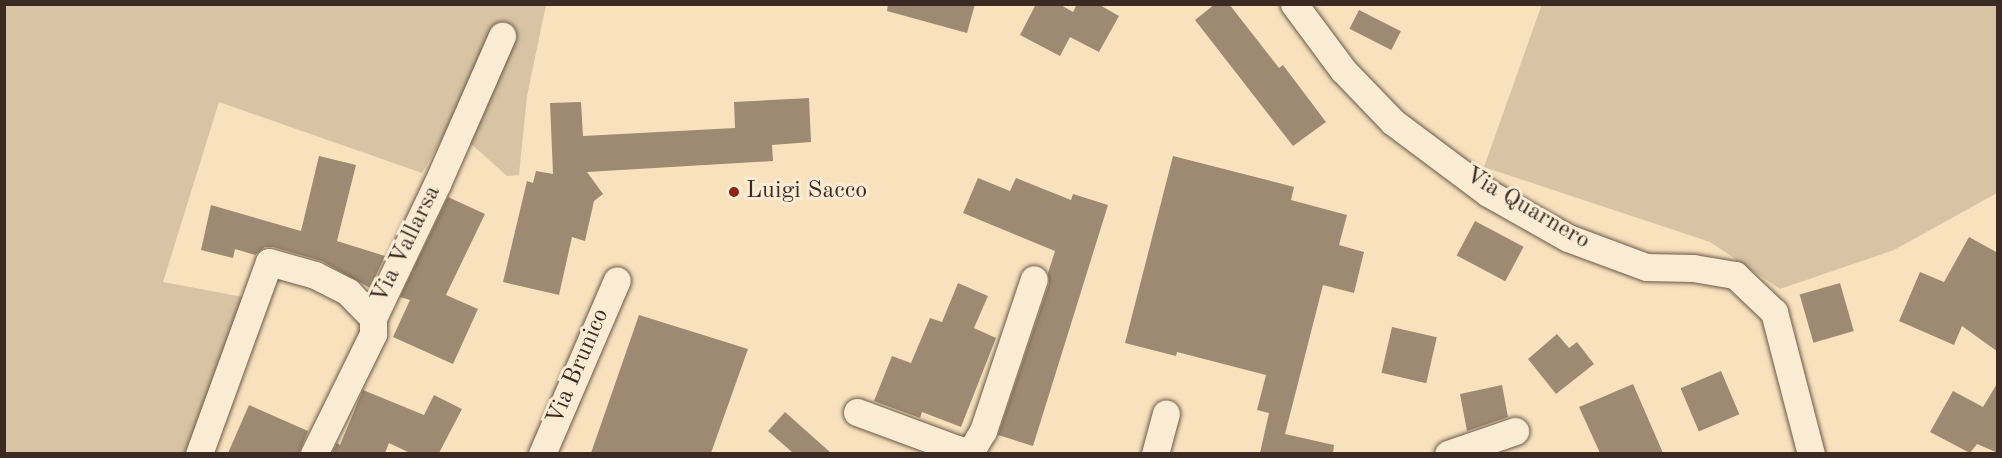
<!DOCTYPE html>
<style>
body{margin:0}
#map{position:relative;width:2002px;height:458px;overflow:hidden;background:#f8e2bd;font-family:"Old Standard TT",serif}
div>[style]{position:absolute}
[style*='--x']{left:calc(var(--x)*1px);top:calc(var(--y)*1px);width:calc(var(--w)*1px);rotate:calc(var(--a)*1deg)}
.green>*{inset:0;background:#d8c3a3}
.building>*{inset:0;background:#9e8a73;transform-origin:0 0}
.roads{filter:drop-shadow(0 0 2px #6b5849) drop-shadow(0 0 2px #6b5849)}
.street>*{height:27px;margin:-13.5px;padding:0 13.5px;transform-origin:13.5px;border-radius:13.5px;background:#faecd4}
.dots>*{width:16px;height:16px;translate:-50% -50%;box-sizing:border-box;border:3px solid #faecd4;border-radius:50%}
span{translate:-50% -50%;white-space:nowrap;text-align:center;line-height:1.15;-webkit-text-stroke:6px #faecd4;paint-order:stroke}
.poi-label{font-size:24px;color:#3c2a22}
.left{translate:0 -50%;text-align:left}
.street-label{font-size:24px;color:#3c2a22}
.frame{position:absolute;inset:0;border:6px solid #3c2a22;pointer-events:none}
</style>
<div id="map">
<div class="green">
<div style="clip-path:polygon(1542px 4px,1997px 5px,1997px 193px,1894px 250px,1780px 289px,1710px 242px,1484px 167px)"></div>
<div style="clip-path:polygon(4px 5px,546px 5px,527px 96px,519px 175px,507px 176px,450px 125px,422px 173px,219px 102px,163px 282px,243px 297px,185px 453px,5px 453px)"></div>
</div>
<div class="building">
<div style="clip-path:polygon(888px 4px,975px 4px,967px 33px,887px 11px)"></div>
<div style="clip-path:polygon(1036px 4px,1059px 4px,1073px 12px,1077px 4px,1098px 4px,1119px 16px,1099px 52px,1070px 37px,1060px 56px,1020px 35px)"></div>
<div style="clip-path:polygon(1215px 4px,1229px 4px,1279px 68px,1283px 65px,1326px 122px,1293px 146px,1195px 20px)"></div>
<div style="left:1359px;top:10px;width:47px;height:21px;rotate:27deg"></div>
<div style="clip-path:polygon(809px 98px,811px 142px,772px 145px,773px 161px,587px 172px,603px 194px,594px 201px,585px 241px,572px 237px,559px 295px,503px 282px,527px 181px,533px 183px,536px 171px,553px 174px,550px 103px,581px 102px,583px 136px,735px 128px,734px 102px)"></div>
<div style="clip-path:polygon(319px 156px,356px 165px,337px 241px,385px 256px,370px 288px,322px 261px,273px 247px,265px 247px,255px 255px,235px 249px,233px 258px,201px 250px,211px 205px,301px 231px)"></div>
<div style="clip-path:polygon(1173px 156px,1294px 187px,1291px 200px,1347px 215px,1339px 245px,1364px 252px,1354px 293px,1323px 285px,1285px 434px,1334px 445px,1333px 453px,1260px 453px,1269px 413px,1257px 410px,1266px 375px,1177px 352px,1176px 356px,1125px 343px)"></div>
<div style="clip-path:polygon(978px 178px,1010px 191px,1016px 178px,1071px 200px,1073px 194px,1108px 205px,1033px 446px,998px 435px,1049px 284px,1048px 273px,1055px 251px,963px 213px)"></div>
<div style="clip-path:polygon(448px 197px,485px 214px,446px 295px,478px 309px,453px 364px,393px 337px,410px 300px,400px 297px)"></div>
<div style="left:1475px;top:221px;width:55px;height:39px;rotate:28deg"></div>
<div style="clip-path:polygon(1969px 237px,1998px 253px,1998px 352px,1962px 326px,1954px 345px,1899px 321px,1920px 272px,1944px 282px)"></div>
<div style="clip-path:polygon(958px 283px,988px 296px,974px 328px,996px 338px,961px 427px,922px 412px,920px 418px,874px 401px,892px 356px,911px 363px,930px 318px,942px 322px)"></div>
<div style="left:1840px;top:283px;width:50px;height:42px;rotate:74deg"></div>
<div style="clip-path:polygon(639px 315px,748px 349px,711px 453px,591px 453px)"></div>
<div style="left:1392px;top:327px;width:46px;height:47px;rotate:13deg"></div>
<div style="clip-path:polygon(1557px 334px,1569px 348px,1577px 342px,1594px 364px,1556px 394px,1528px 359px)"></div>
<div style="left:1721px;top:371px;width:47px;height:44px;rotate:67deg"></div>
<div style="clip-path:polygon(1998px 382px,1998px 453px,1977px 444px,1970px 453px,1930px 432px,1953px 391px,1983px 407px)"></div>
<div style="clip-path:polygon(1633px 384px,1663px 453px,1600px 453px,1579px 407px)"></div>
<div style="clip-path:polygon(1502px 385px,1508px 417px,1467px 431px,1460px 394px)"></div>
<div style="clip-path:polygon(363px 390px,424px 415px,434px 395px,462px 409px,439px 453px,410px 453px,389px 443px,385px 453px,332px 453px,337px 443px,340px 445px)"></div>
<div style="clip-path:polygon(249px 405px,308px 431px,299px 453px,228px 453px)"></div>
<div style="clip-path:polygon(785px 412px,831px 453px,793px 453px,768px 431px)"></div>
</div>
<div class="roads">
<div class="street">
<div style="--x:1294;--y:4;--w:82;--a:53.4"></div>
<div style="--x:1343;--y:70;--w:72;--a:46.1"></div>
<div style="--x:1393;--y:122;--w:119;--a:36.8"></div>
<div style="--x:1488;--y:193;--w:92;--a:29.4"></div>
<div style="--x:1568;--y:238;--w:83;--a:20.4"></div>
<div style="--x:1646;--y:267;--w:47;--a:1.2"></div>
<div style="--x:1693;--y:268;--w:43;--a:9.5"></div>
<div style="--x:1735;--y:275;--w:54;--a:43.5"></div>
<div style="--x:1774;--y:312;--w:147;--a:75.4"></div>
<div style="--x:857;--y:412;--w:107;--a:20.3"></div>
<div style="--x:957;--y:449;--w:6;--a:51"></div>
<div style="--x:199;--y:454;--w:204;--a:-70"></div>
<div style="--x:269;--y:262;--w:48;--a:15.8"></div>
<div style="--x:315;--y:275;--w:37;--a:27"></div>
<div style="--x:348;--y:292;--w:36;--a:46"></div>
<div style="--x:314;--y:454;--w:134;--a:-63.8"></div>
<div style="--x:373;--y:334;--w:16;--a:-90"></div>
<div style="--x:373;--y:318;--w:148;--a:-64.5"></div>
<div style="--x:437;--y:184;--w:162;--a:-66.3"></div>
<div style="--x:542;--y:454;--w:189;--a:-66.7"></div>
<div style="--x:969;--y:454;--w:27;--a:-59"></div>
<div style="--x:983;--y:431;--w:160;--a:-71.5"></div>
<div style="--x:1155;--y:454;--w:42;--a:-75"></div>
<div style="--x:1448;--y:454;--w:71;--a:-18.9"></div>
</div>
</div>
<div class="dots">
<div style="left:734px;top:192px;background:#8f2418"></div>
</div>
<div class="poi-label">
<span class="left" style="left:746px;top:192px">Luigi Sacco</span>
</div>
<div class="street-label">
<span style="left:1527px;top:209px;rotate:30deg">Via Quarnero</span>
<span style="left:407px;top:245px;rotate:-64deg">Via Vallarsa</span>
<span style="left:579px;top:367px;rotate:-67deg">Via Brunico</span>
</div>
<div class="frame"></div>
</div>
